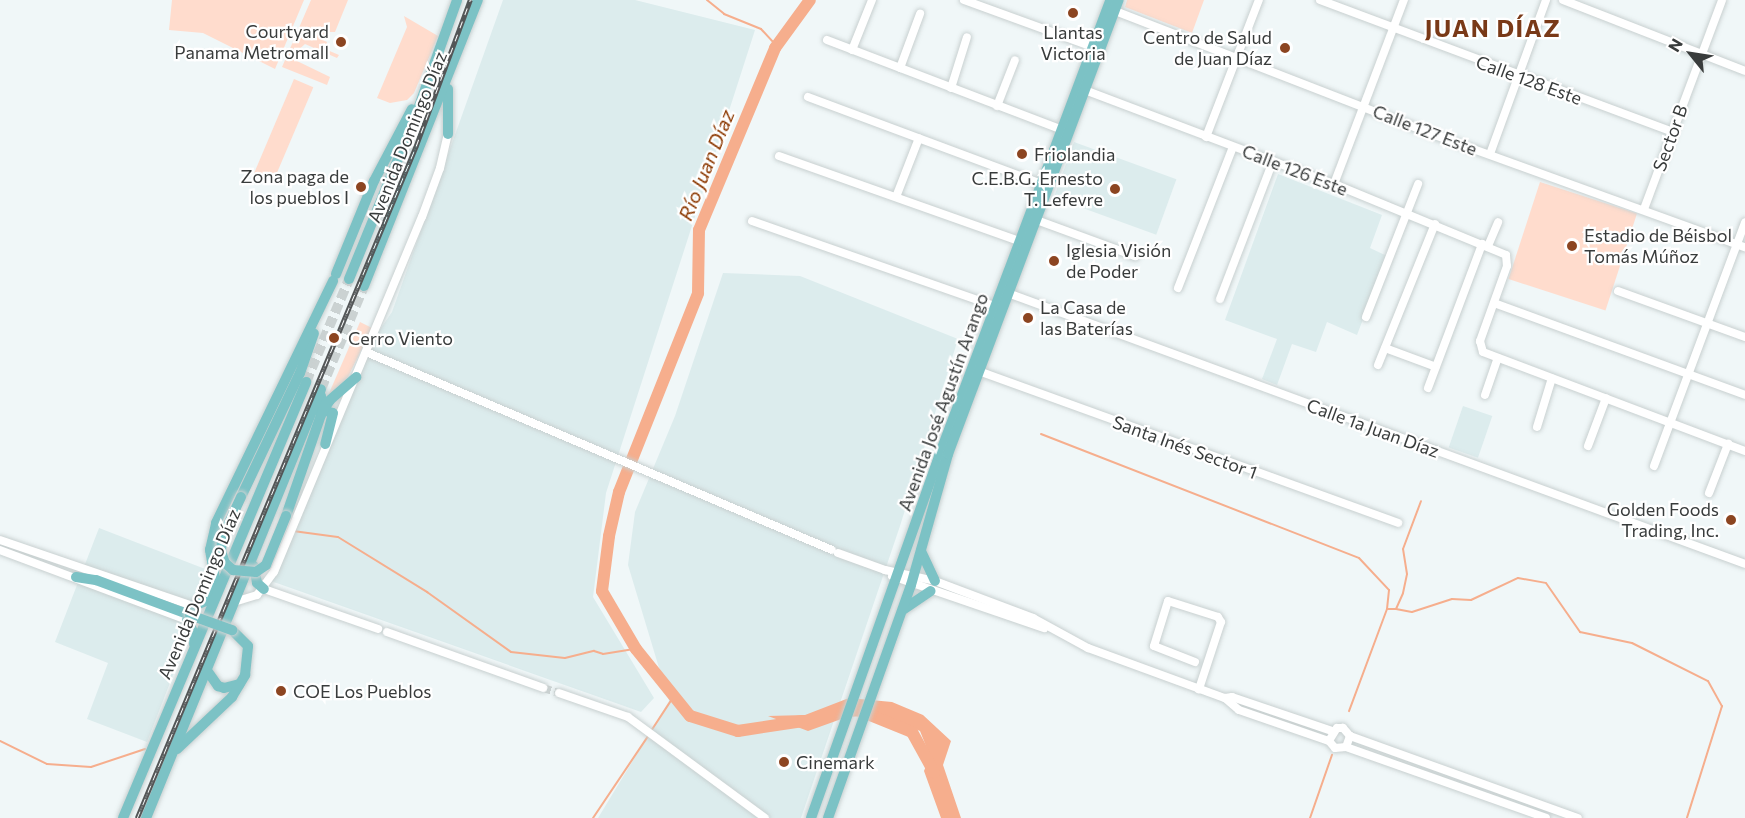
<!DOCTYPE html>
<meta charset="utf-8">
<style>
body{margin:0}
#map{position:relative;width:1745px;height:818px;overflow:hidden;background:#f0f7f8;font-family:Commissioner,sans-serif}
div>[style]{position:absolute}
[style*='--x']{left:calc(var(--x)*1px);top:calc(var(--y)*1px);width:calc(var(--w)*1px);rotate:calc(var(--a)*1deg)}
.built>*{inset:0;background:#dceced;transform-origin:0 0}
.green>*{inset:0;background:#ffdccd;transform-origin:0 0}
.water>*{inset:0;background:#f6ae8d}
.stream>*{height:2px;margin:-1px;padding:0 1px;transform-origin:1px;border-radius:1px;background:#f6ae8d}
.river>*{height:12px;margin:-6px;padding:0 6px;transform-origin:6px;border-radius:6px;background:#f6ae8d}
.minor-tunnel>*{height:8px;margin-top:-4px;transform-origin:0;background:repeating-linear-gradient(90deg,#cbd2d2 0 8px,transparent 0 12px)}
.major-tunnel>*{height:10px;margin-top:-5px;transform-origin:0;background:repeating-linear-gradient(90deg,#cbd2d2 0 10px,transparent 0 15px)}
.roads{filter:drop-shadow(0 0 2px #c8d0d0) drop-shadow(0 0 2px #c8d0d0)}
.minor>*{height:8px;margin:-4px;padding:0 4px;transform-origin:4px;border-radius:4px;background:#fff}
.major>*{height:10px;margin:-5px;padding:0 5px;transform-origin:5px;border-radius:5px;background:#7cc2c5}
.rail>*{height:4.5px;margin-top:-2.25px;transform-origin:0;background:repeating-linear-gradient(90deg,#fff 0 7px,#535657 0 14px);box-sizing:border-box;border-block:2px solid #535657}
.bridges{filter:drop-shadow(0 0 2px #d3d4d4) drop-shadow(0 0 2px #d3d4d4)}
.major-bridge>*{height:10px;margin:-5px;padding:0 5px;transform-origin:5px;border-radius:5px;background:#7cc2c5}
.dots>*{width:16px;height:16px;translate:-50% -50%;box-sizing:border-box;border:3px solid #fff;border-radius:50%}
span{translate:-50% -50%;white-space:nowrap;text-align:center;line-height:1.15;-webkit-text-stroke:4.5px #fff;paint-order:stroke}
.poi-label{font-size:18px;color:#393c3c}
.right{translate:-100% -50%;text-align:right}
.left{translate:0 -50%;text-align:left}
.street-label{font-size:18px;color:#393c3c}
.water-label{font-size:20px;color:#8b3800;font-style:italic}
.district-label{font-size:24px;color:#793917;font-weight:700;letter-spacing:1.5px}
.north{position:absolute;left:1661px;top:24px;width:60px;height:60px;-webkit-text-stroke:4px #fff;paint-order:stroke;rotate:300deg;font-size:16px;font-weight:700;line-height:24px;text-align:center;color:#393c3c}
.north::after{content:'';display:block;margin:auto;width:21px;height:27px;background:#393c3c;clip-path:polygon(50% 0,100% 100%,50% 72%,0 100%)}
</style>
<div id="map">
<div class="built">
<div style="clip-path:polygon(503px 0,635px 0,755px 30px,606px 493px,593px 597px,654px 698px,641px 712px,271px 581px,364px 353px,392px 312px)"></div>
<div style="left:1074px;top:142px;width:109px;height:59px;rotate:20deg"></div>
<div style="clip-path:polygon(1278px 174px,1382px 215px,1370px 248px,1387px 256px,1357px 335px,1327px 322px,1316px 352px,1292px 344px,1277px 385px,1262px 379px,1277px 339px,1225px 320px)"></div>
<div style="clip-path:polygon(723px 273px,800px 276px,958px 339px,900px 526px,801px 818px,598px 818px,669px 701px,628px 565px,635px 512px,675px 416px)"></div>
<div style="left:1463px;top:406px;width:31px;height:44px;rotate:19deg"></div>
<div style="clip-path:polygon(99px 528px,213px 572px,147px 742px,87px 719px,108px 663px,55px 642px)"></div>
</div>
<div class="green">
<div style="clip-path:polygon(172px 0,304px 0,275px 69px,203px 33px,169px 30px)"></div>
<div style="clip-path:polygon(311px 0,348px 0,335px 32px,327px 32px,323px 40px,327px 42px,325px 49px,339px 55px,337px 58px,305px 44px,294px 54px,299px 57px,297px 61px,330px 77px,327px 85px,282px 67px)"></div>
<div style="clip-path:polygon(1127px 0,1204px 0,1192px 33px,1125px 7px)"></div>
<div style="clip-path:polygon(404px 16px,438px 36px,414px 93px,407px 100px,390px 103px,377px 98px,407px 27px)"></div>
<div style="left:294px;top:79px;width:21px;height:102px;rotate:23deg"></div>
<div style="left:1540px;top:182px;width:102px;height:102px;rotate:18deg"></div>
<div style="clip-path:polygon(360px 322px,372px 328px,346px 381px,327px 398px)"></div>
</div>
<div class="water">
<div style="clip-path:polygon(849px 698px,892px 702px,923px 715px,951px 741px,943px 765px,961px 818px,941px 818px,924px 771px,930px 756px,920px 731px,884px 715px,847px 717px,808px 731px,768px 716px,805px 715px)"></div>
</div>
<div class="stream">
<div style="--x:707;--y:0;--w:22;--a:39"></div>
<div style="--x:724;--y:14;--w:40;--a:22"></div>
<div style="--x:761;--y:29;--w:23;--a:47"></div>
<div style="--x:1041;--y:434;--w:341;--a:21.3"></div>
<div style="--x:1359;--y:558;--w:44;--a:46.8"></div>
<div style="--x:1389;--y:590;--w:19;--a:96"></div>
<div style="--x:1387;--y:609;--w:109;--a:110.4"></div>
<div style="--x:293;--y:531;--w:45;--a:7.6"></div>
<div style="--x:338;--y:537;--w:105;--a:31.7"></div>
<div style="--x:427;--y:592;--w:103;--a:35.5"></div>
<div style="--x:511;--y:652;--w:54;--a:6.3"></div>
<div style="--x:565;--y:658;--w:30;--a:-14"></div>
<div style="--x:594;--y:651;--w:9;--a:18"></div>
<div style="--x:603;--y:654;--w:33;--a:-9"></div>
<div style="--x:1387;--y:609;--w:9;--a:0"></div>
<div style="--x:1396;--y:609;--w:17;--a:-66"></div>
<div style="--x:1403;--y:593;--w:19;--a:-78"></div>
<div style="--x:1407;--y:574;--w:25;--a:-99"></div>
<div style="--x:1403;--y:549;--w:51;--a:-69.4"></div>
<div style="--x:1396;--y:609;--w:16;--a:11"></div>
<div style="--x:1412;--y:612;--w:42;--a:-18"></div>
<div style="--x:1452;--y:599;--w:19;--a:3"></div>
<div style="--x:1471;--y:600;--w:52;--a:-25.1"></div>
<div style="--x:1518;--y:578;--w:28;--a:10"></div>
<div style="--x:1546;--y:583;--w:60;--a:55.2"></div>
<div style="--x:1580;--y:632;--w:53;--a:11.9"></div>
<div style="--x:1632;--y:643;--w:85;--a:26.6"></div>
<div style="--x:1708;--y:681;--w:29;--a:61"></div>
<div style="--x:1722;--y:706;--w:117;--a:107.4"></div>
<div style="--x:651;--y:731;--w:42;--a:-56.7"></div>
<div style="--x:0;--y:741;--w:52;--a:26.1"></div>
<div style="--x:47;--y:764;--w:44;--a:3.9"></div>
<div style="--x:91;--y:767;--w:57;--a:-18.4"></div>
<div style="--x:593;--y:818;--w:99;--a:-56.1"></div>
<div style="--x:1310;--y:818;--w:67;--a:-70.8"></div>
</div>
<div class="river">
<div style="--x:860;--y:711;--w:56;--a:22"></div>
<div style="--x:912;--y:732;--w:46;--a:61.2"></div>
<div style="--x:803;--y:721;--w:66;--a:171.3"></div>
<div style="--x:738;--y:731;--w:50;--a:-162.6"></div>
<div style="--x:690;--y:716;--w:86;--a:-128.9"></div>
<div style="--x:636;--y:649;--w:67;--a:-120.4"></div>
<div style="--x:602;--y:591;--w:55;--a:-82.7"></div>
<div style="--x:609;--y:536;--w:45;--a:-77.2"></div>
<div style="--x:619;--y:492;--w:214;--a:-68.3"></div>
<div style="--x:698;--y:293;--w:63;--a:-89.1"></div>
<div style="--x:699;--y:230;--w:197;--a:-67.3"></div>
<div style="--x:775;--y:48;--w:59;--a:-53.9"></div>
</div>
<div class="minor-tunnel">
<div style="--x:543;--y:688;--w:17;--a:17"></div>
</div>
<div class="major-tunnel">
<div style="--x:306;--y:382;--w:112;--a:-67.3"></div>
<div style="--x:321;--y:389;--w:112;--a:-67.3"></div>
</div>
<div class="roads">
<div class="minor">
<div style="--x:964;--y:0;--w:140;--a:20"></div>
<div style="--x:1320;--y:0;--w:377;--a:20.5"></div>
<div style="--x:1563;--y:0;--w:195;--a:21.3"></div>
<div style="--x:1110;--y:9;--w:345;--a:21.2"></div>
<div style="--x:1432;--y:134;--w:333;--a:19.9"></div>
<div style="--x:827;--y:40;--w:255;--a:20.9"></div>
<div style="--x:852;--y:50;--w:54;--a:-68.2"></div>
<div style="--x:900;--y:68;--w:58;--a:-69.7"></div>
<div style="--x:951;--y:88;--w:53;--a:-72.6"></div>
<div style="--x:1082;--y:89;--w:269;--a:20.7"></div>
<div style="--x:1334;--y:184;--w:186;--a:22.4"></div>
<div style="--x:1506;--y:255;--w:11;--a:85"></div>
<div style="--x:1507;--y:266;--w:80;--a:109.8"></div>
<div style="--x:1480;--y:341;--w:11;--a:75"></div>
<div style="--x:1483;--y:352;--w:280;--a:20.7"></div>
<div style="--x:808;--y:97;--w:255;--a:20.4"></div>
<div style="--x:997;--y:106;--w:49;--a:-68.6"></div>
<div style="--x:1206;--y:137;--w:147;--a:-68.9"></div>
<div style="--x:1490;--y:154;--w:164;--a:-70"></div>
<div style="--x:779;--y:156;--w:261;--a:19.5"></div>
<div style="--x:1334;--y:184;--w:197;--a:-69.2"></div>
<div style="--x:896;--y:197;--w:63;--a:-68.7"></div>
<div style="--x:1644;--y:209;--w:223;--a:-69.5"></div>
<div style="--x:1031;--y:218;--w:111;--a:20.1"></div>
<div style="--x:752;--y:221;--w:257;--a:19.3"></div>
<div style="--x:1488;--y:246;--w:26;--a:-67"></div>
<div style="--x:1178;--y:288;--w:151;--a:-68.7"></div>
<div style="--x:1618;--y:291;--w:135;--a:19.9"></div>
<div style="--x:1005;--y:292;--w:788;--a:20.18"></div>
<div style="--x:1220;--y:299;--w:148;--a:-69"></div>
<div style="--x:1494;--y:303;--w:267;--a:20.1"></div>
<div style="--x:1366;--y:317;--w:143;--a:-68.6"></div>
<div style="--x:1385;--y:348;--w:54;--a:20.4"></div>
<div style="--x:366;--y:352;--w:506;--a:23.02"></div>
<div style="--x:1378;--y:365;--w:152;--a:-68"></div>
<div style="--x:976;--y:370;--w:449;--a:19.9"></div>
<div style="--x:1428;--y:388;--w:154;--a:-69.4"></div>
<div style="--x:1485;--y:395;--w:39;--a:-71"></div>
<div style="--x:1537;--y:427;--w:51;--a:-73"></div>
<div style="--x:1588;--y:446;--w:51;--a:-69.4"></div>
<div style="--x:1654;--y:466;--w:260;--a:-69.5"></div>
<div style="--x:1709;--y:493;--w:53;--a:-68.8"></div>
<div style="--x:0;--y:540;--w:204;--a:18.9"></div>
<div style="--x:193;--y:606;--w:9;--a:77"></div>
<div style="--x:195;--y:615;--w:9;--a:148"></div>
<div style="--x:187;--y:620;--w:200;--a:-159.5"></div>
<div style="--x:838;--y:553;--w:50;--a:19.9"></div>
<div style="--x:885;--y:570;--w:51;--a:12.4"></div>
<div style="--x:935;--y:581;--w:105;--a:20.7"></div>
<div style="--x:1033;--y:618;--w:63;--a:28.6"></div>
<div style="--x:1088;--y:648;--w:146;--a:20.1"></div>
<div style="--x:1225;--y:698;--w:7;--a:-8"></div>
<div style="--x:1232;--y:697;--w:106;--a:18.8"></div>
<div style="--x:892;--y:576;--w:161;--a:18.9"></div>
<div style="--x:264;--y:589;--w:121;--a:19.3"></div>
<div style="--x:234;--y:602;--w:24;--a:-17"></div>
<div style="--x:257;--y:595;--w:29;--a:-54"></div>
<div style="--x:274;--y:572;--w:385;--a:-67.4"></div>
<div style="--x:422;--y:217;--w:52;--a:-69.8"></div>
<div style="--x:440;--y:168;--w:35;--a:-77"></div>
<div style="--x:387;--y:632;--w:166;--a:19.7"></div>
<div style="--x:1195;--y:662;--w:44;--a:-158.7"></div>
<div style="--x:1154;--y:646;--w:47;--a:-72.7"></div>
<div style="--x:1168;--y:601;--w:52;--a:17.7"></div>
<div style="--x:1218;--y:617;--w:6;--a:59"></div>
<div style="--x:1221;--y:622;--w:71;--a:108.2"></div>
<div style="--x:559;--y:693;--w:73;--a:19.2"></div>
<div style="--x:628;--y:717;--w:170;--a:36.4"></div>
<div style="--x:1225;--y:698;--w:18;--a:41"></div>
<div style="--x:1239;--y:710;--w:95;--a:19"></div>
<div style="--x:1329;--y:741;--w:9;--a:49"></div>
<div style="--x:1335;--y:748;--w:11;--a:-5"></div>
<div style="--x:1346;--y:747;--w:12;--a:-70"></div>
<div style="--x:1350;--y:736;--w:11;--a:-131"></div>
<div style="--x:1343;--y:728;--w:6;--a:180"></div>
<div style="--x:1337;--y:728;--w:15;--a:122"></div>
<div style="--x:1350;--y:736;--w:242;--a:19.8"></div>
<div style="--x:1346;--y:747;--w:212;--a:19.5"></div>
</div>
<div class="major">
<div style="--x:448;--y:134;--w:45;--a:-90"></div>
<div style="--x:336;--y:274;--w:100;--a:-67.8"></div>
<div style="--x:374;--y:181;--w:81;--a:-62.2"></div>
<div style="--x:349;--y:279;--w:180;--a:-67.8"></div>
<div style="--x:417;--y:112;--w:119;--a:-70.3"></div>
<div style="--x:364;--y:286;--w:308;--a:-68.3"></div>
<div style="--x:323;--y:410;--w:10;--a:17"></div>
<div style="--x:333;--y:413;--w:32;--a:104"></div>
<div style="--x:322;--y:412;--w:14;--a:-56"></div>
<div style="--x:330;--y:400;--w:35;--a:-41"></div>
<div style="--x:241;--y:497;--w:137;--a:-64.6"></div>
<div style="--x:300;--y:373;--w:42;--a:-70.7"></div>
<div style="--x:286;--y:516;--w:107;--a:-70.9"></div>
<div style="--x:321;--y:415;--w:19;--a:-90"></div>
<div style="--x:921;--y:551;--w:33;--a:65"></div>
<div style="--x:254;--y:566;--w:17;--a:80"></div>
<div style="--x:257;--y:583;--w:9;--a:41"></div>
<div style="--x:76;--y:577;--w:20;--a:9"></div>
<div style="--x:96;--y:580;--w:100;--a:20.4"></div>
<div style="--x:193;--y:606;--w:17;--a:-21"></div>
<div style="--x:209;--y:600;--w:17;--a:-66"></div>
<div style="--x:216;--y:584;--w:35;--a:-100"></div>
<div style="--x:210;--y:550;--w:28;--a:-77"></div>
<div style="--x:216;--y:523;--w:269;--a:-64.2"></div>
<div style="--x:904;--y:609;--w:32;--a:-34"></div>
<div style="--x:187;--y:620;--w:17;--a:62"></div>
<div style="--x:195;--y:635;--w:9;--a:96"></div>
<div style="--x:206;--y:669;--w:21;--a:55"></div>
<div style="--x:218;--y:686;--w:6;--a:18"></div>
<div style="--x:224;--y:688;--w:16;--a:-14"></div>
<div style="--x:177;--y:749;--w:76;--a:-43.4"></div>
<div style="--x:232;--y:697;--w:26;--a:-59"></div>
<div style="--x:245;--y:675;--w:29;--a:-84"></div>
<div style="--x:248;--y:646;--w:23;--a:-135"></div>
<div style="--x:123;--y:818;--w:473;--a:-67.2"></div>
<div style="--x:146;--y:818;--w:463;--a:-67.8"></div>
<div style="--x:811;--y:818;--w:384;--a:-70.5"></div>
<div style="--x:939;--y:456;--w:487;--a:-69.4"></div>
<div style="--x:828;--y:818;--w:247;--a:-70.4"></div>
<div style="--x:911;--y:585;--w:136;--a:-74.2"></div>
<div style="--x:948;--y:454;--w:485;--a:-69.4"></div>
</div>
</div>
<div class="rail">
<div style="--x:137;--y:818;--w:728;--a:-67.45"></div>
<div style="--x:416;--y:146;--w:156;--a:-69.7"></div>
</div>
<div class="bridges">
<div class="major-bridge">
<div style="--x:241;--y:497;--w:45;--a:114.9"></div>
<div style="--x:222;--y:538;--w:13;--a:94"></div>
<div style="--x:221;--y:551;--w:13;--a:72"></div>
<div style="--x:225;--y:563;--w:11;--a:41"></div>
<div style="--x:233;--y:570;--w:23;--a:5"></div>
<div style="--x:256;--y:572;--w:12;--a:-35"></div>
<div style="--x:266;--y:565;--w:53;--a:-67.8"></div>
<div style="--x:190;--y:615;--w:45;--a:19.7"></div>
</div>
</div>
<div class="dots">
<div style="left:1073px;top:13px;background:#8c4521"></div>
<div style="left:341px;top:42px;background:#8c4521"></div>
<div style="left:1285px;top:48px;background:#8c4521"></div>
<div style="left:1022px;top:154px;background:#8c4521"></div>
<div style="left:361px;top:187px;background:#8c4521"></div>
<div style="left:1115px;top:189px;background:#8c4521"></div>
<div style="left:1572px;top:246px;background:#8c4521"></div>
<div style="left:1054px;top:261px;background:#8c4521"></div>
<div style="left:1028px;top:318px;background:#8c4521"></div>
<div style="left:334px;top:338px;background:#8c4521"></div>
<div style="left:1731px;top:520px;background:#8c4521"></div>
<div style="left:281px;top:691px;background:#8c4521"></div>
<div style="left:784px;top:762px;background:#8c4521"></div>
</div>
<div class="poi-label">
<span class="right" style="left:329px;top:42px">Courtyard<br>Panama Metromall</span>
<span style="left:1073px;top:43px">Llantas<br>Victoria</span>
<span class="right" style="left:1272px;top:48px">Centro de Salud<br>de Juan Díaz</span>
<span class="left" style="left:1034px;top:154px">Friolandia</span>
<span class="right" style="left:349px;top:187px">Zona paga de<br>los pueblos I</span>
<span class="right" style="left:1103px;top:189px">C.E.B.G. Ernesto<br>T. Lefevre</span>
<span class="left" style="left:1584px;top:246px">Estadio de Béisbol<br>Tomás Múñoz</span>
<span class="left" style="left:1066px;top:261px">Iglesia Visión<br>de Poder</span>
<span class="left" style="left:1040px;top:318px">La Casa de<br>las Baterías</span>
<span class="left" style="left:348px;top:338px">Cerro Viento</span>
<span class="right" style="left:1719px;top:520px">Golden Foods<br>Trading, Inc.</span>
<span class="left" style="left:293px;top:691px">COE Los Pueblos</span>
<span class="left" style="left:796px;top:762px">Cinemark</span>
</div>
<div class="street-label">
<span style="left:1529px;top:80px;rotate:20deg">Calle 128 Este</span>
<span style="left:1425px;top:130px;rotate:21deg">Calle 127 Este</span>
<span style="left:407px;top:137px;rotate:-68deg">Avenida Domingo Díaz</span>
<span style="left:1670px;top:138px;rotate:-70deg">Sector B</span>
<span style="left:1295px;top:170px;rotate:21deg">Calle 126 Este</span>
<span style="left:943px;top:402px;rotate:-70deg">Avenida José Agustín Arango</span>
<span style="left:1373px;top:428px;rotate:20deg">Calle 1a Juan Díaz</span>
<span style="left:1185px;top:447px;rotate:20deg">Santa Inés Sector 1</span>
<span style="left:199px;top:594px;rotate:-67deg">Avenida Domingo Díaz</span>
</div>
<div class="water-label">
<span style="left:706px;top:165px;rotate:-68deg">Río Juan Díaz</span>
</div>
<div class="district-label">
<span style="left:1493px;top:28px">JUAN DÍAZ</span>
</div>
<div class="north">N</div>
</div>
